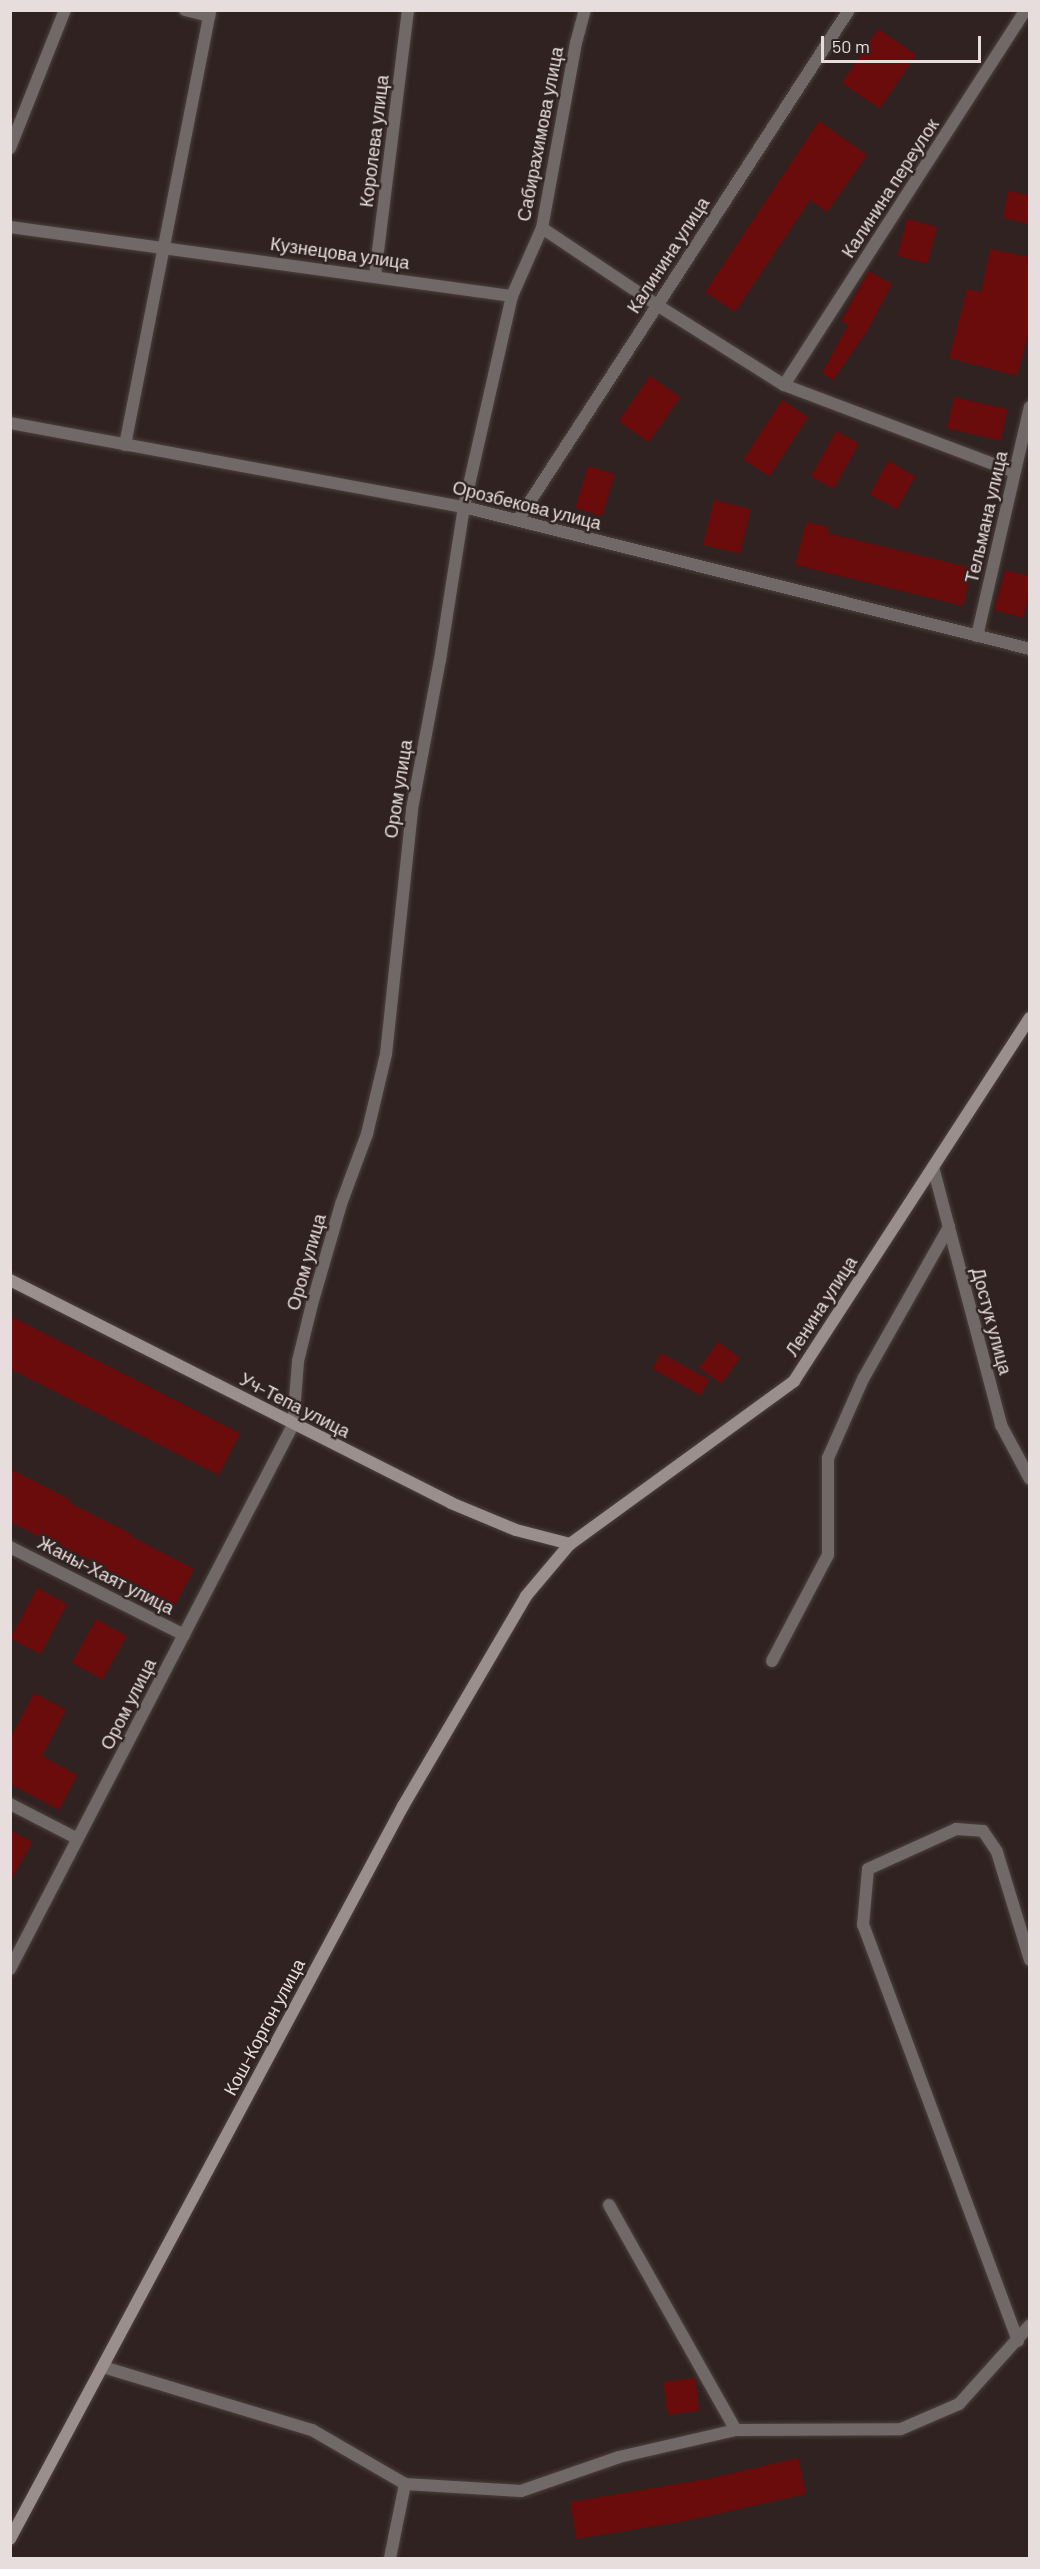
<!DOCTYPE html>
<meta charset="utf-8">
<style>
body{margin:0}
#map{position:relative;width:1040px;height:2569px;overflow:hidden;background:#2f2220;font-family:Barlow,sans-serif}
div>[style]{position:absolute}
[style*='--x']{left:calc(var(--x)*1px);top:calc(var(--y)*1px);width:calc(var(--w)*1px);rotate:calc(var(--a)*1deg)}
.building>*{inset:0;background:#690c0b;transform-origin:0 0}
.roads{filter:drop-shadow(0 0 2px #4c403e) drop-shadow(0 0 2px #4c403e)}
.lane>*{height:12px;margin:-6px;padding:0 6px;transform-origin:6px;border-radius:6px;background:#706968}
.street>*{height:12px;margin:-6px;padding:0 6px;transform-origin:6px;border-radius:6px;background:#706968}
.secondary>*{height:12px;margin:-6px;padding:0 6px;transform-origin:6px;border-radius:6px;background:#9a8f8d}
span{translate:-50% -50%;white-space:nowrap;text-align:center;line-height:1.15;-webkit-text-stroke:4.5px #2f2220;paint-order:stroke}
.street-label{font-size:18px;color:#e6dddc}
.frame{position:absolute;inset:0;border:12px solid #e6dddc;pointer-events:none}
.scale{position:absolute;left:821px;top:36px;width:160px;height:27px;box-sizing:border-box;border:3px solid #e6dddc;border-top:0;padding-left:8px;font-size:18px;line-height:21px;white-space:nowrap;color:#e6dddc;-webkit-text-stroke:4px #2f2220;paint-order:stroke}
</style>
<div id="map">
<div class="building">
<div style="left:878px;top:29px;width:46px;height:65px;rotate:34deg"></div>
<div style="clip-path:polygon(819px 121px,867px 155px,827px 212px,810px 200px,735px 312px,705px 292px)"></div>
<div style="clip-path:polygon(1008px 191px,1029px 195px,1029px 224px,1003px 218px)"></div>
<div style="left:907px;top:219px;width:31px;height:38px;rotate:15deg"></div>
<div style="clip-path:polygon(990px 249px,1029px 257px,1029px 330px,1017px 376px,949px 358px,967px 289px,981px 292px)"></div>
<div style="clip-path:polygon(868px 271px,892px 284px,867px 331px,833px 380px,822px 373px,848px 325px,841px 321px)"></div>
<div style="left:650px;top:376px;width:37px;height:55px;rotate:35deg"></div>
<div style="left:954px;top:397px;width:55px;height:32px;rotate:13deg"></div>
<div style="left:782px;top:400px;width:31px;height:71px;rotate:33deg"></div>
<div style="left:836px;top:431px;width:26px;height:52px;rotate:29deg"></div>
<div style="left:888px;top:461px;width:31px;height:38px;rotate:29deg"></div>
<div style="left:588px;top:466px;width:28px;height:44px;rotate:17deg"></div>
<div style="left:714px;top:500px;width:38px;height:46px;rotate:14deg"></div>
<div style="clip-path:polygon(806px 522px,829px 527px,827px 533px,972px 568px,963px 606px,795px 565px)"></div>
<div style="clip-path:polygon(1005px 570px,1029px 576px,1029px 593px,1023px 618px,994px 610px)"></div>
<div style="left:10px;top:1316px;width:258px;height:47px;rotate:27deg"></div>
<div style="left:718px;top:1342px;width:27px;height:32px;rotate:36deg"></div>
<div style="left:661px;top:1353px;width:55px;height:18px;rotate:29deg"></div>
<div style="clip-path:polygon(10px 1469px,71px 1500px,69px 1503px,131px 1534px,130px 1536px,194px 1569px,175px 1605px,51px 1540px,50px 1542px,10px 1522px)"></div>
<div style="left:37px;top:1588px;width:34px;height:57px;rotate:28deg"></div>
<div style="left:96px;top:1619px;width:35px;height:50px;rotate:29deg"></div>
<div style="clip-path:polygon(34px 1693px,66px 1710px,42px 1756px,77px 1775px,59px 1810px,10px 1784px,10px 1738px)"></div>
<div style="clip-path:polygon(10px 1830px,32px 1842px,10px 1882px)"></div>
<div style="left:695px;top:2378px;width:33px;height:32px;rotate:83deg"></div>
<div style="clip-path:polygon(798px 2458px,806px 2494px,690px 2520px,576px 2539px,570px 2502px,712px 2478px)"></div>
</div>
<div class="roads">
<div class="lane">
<div style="--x:772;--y:1661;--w:120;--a:-62.2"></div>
<div style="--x:828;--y:1555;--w:97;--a:-90"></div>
<div style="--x:828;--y:1458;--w:86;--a:-66.1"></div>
<div style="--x:863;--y:1379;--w:175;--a:-60.5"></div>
<div style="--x:609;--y:2205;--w:258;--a:60.6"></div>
</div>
<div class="street">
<div style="--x:185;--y:10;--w:25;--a:14"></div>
<div style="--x:10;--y:148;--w:149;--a:-68.3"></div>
<div style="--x:10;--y:227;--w:507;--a:7.83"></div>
<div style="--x:542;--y:228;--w:138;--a:33.8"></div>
<div style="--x:657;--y:305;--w:150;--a:32.2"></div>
<div style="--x:784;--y:385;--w:246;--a:20.7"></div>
<div style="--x:375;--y:275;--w:267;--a:-82.9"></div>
<div style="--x:784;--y:385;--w:446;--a:-57.2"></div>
<div style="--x:10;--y:423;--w:462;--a:10.5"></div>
<div style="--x:464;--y:507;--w:584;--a:14.08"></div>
<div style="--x:125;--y:445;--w:443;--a:-78.9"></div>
<div style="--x:518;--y:520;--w:608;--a:-57.02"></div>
<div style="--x:977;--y:636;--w:235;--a:-77"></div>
<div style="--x:933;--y:1167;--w:267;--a:75.2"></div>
<div style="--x:1001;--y:1425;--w:61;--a:61.8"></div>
<div style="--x:10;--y:1547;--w:195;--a:26.8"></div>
<div style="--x:10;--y:1804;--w:76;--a:27.2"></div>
<div style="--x:10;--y:1969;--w:613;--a:-62.52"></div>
<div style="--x:293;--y:1425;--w:64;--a:-85.5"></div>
<div style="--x:298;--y:1361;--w:59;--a:-76.2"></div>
<div style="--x:312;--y:1304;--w:104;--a:-73.8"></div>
<div style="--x:341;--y:1204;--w:75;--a:-69.6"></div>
<div style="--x:367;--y:1134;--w:82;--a:-76.6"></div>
<div style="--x:386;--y:1054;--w:246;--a:-83.9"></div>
<div style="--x:412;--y:809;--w:152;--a:-79.4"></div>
<div style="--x:440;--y:660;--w:155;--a:-81.1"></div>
<div style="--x:464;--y:507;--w:216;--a:-77.2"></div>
<div style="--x:512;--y:296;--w:74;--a:-66.2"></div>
<div style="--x:542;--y:228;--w:188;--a:-79.6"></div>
<div style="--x:576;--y:43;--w:34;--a:-75"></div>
<div style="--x:1018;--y:2341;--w:444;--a:-110.4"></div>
<div style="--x:863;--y:1925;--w:56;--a:-84.9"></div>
<div style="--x:868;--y:1869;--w:97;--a:-24.4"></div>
<div style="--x:956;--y:1829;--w:27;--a:4"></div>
<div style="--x:983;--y:1831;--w:25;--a:56"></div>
<div style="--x:997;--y:1852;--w:113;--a:73"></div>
<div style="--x:103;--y:2367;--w:218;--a:16.8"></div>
<div style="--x:312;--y:2430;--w:108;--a:30.1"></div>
<div style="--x:405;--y:2484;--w:116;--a:3.5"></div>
<div style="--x:521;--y:2491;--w:104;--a:-19.1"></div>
<div style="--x:619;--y:2457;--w:120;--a:-13"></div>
<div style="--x:736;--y:2430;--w:165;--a:-0.3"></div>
<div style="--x:901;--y:2429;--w:63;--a:-23.3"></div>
<div style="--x:959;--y:2404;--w:106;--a:-48.1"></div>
<div style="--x:390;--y:2558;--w:76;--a:-78.5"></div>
</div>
<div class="secondary">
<div style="--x:10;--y:1280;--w:494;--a:26.8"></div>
<div style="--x:451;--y:1503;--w:70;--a:22.6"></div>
<div style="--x:516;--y:1530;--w:56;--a:14.5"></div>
<div style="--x:10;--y:2539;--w:832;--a:-61.8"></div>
<div style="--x:403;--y:1806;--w:243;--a:-59.6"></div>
<div style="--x:526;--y:1596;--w:68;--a:-49.8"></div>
<div style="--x:570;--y:1544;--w:277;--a:-36"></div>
<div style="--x:794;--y:1381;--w:433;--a:-57"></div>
</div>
</div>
<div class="street-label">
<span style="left:540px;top:134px;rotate:-79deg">Сабирахимова улица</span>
<span style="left:374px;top:141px;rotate:-83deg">Королева улица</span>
<span style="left:890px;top:188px;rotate:-57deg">Калинина переулок</span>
<span style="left:340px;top:253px;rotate:8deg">Кузнецова улица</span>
<span style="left:668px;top:255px;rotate:-57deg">Калинина улица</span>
<span style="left:527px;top:505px;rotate:14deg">Орозбекова улица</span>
<span style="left:986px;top:517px;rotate:-77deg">Тельмана улица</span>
<span style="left:398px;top:789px;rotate:-81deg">Ором улица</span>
<span style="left:306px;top:1262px;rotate:-74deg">Ором улица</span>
<span style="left:821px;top:1306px;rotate:-57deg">Ленина улица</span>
<span style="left:992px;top:1321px;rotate:75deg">Достук улица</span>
<span style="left:295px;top:1405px;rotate:27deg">Уч-Тепа улица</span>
<span style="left:106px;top:1575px;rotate:27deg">Жаны-Хаят улица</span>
<span style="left:128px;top:1704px;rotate:-63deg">Ором улица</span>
<span style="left:264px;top:2027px;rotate:-62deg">Кош-Коргон улица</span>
</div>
<div class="frame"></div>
<div class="scale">50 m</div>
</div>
